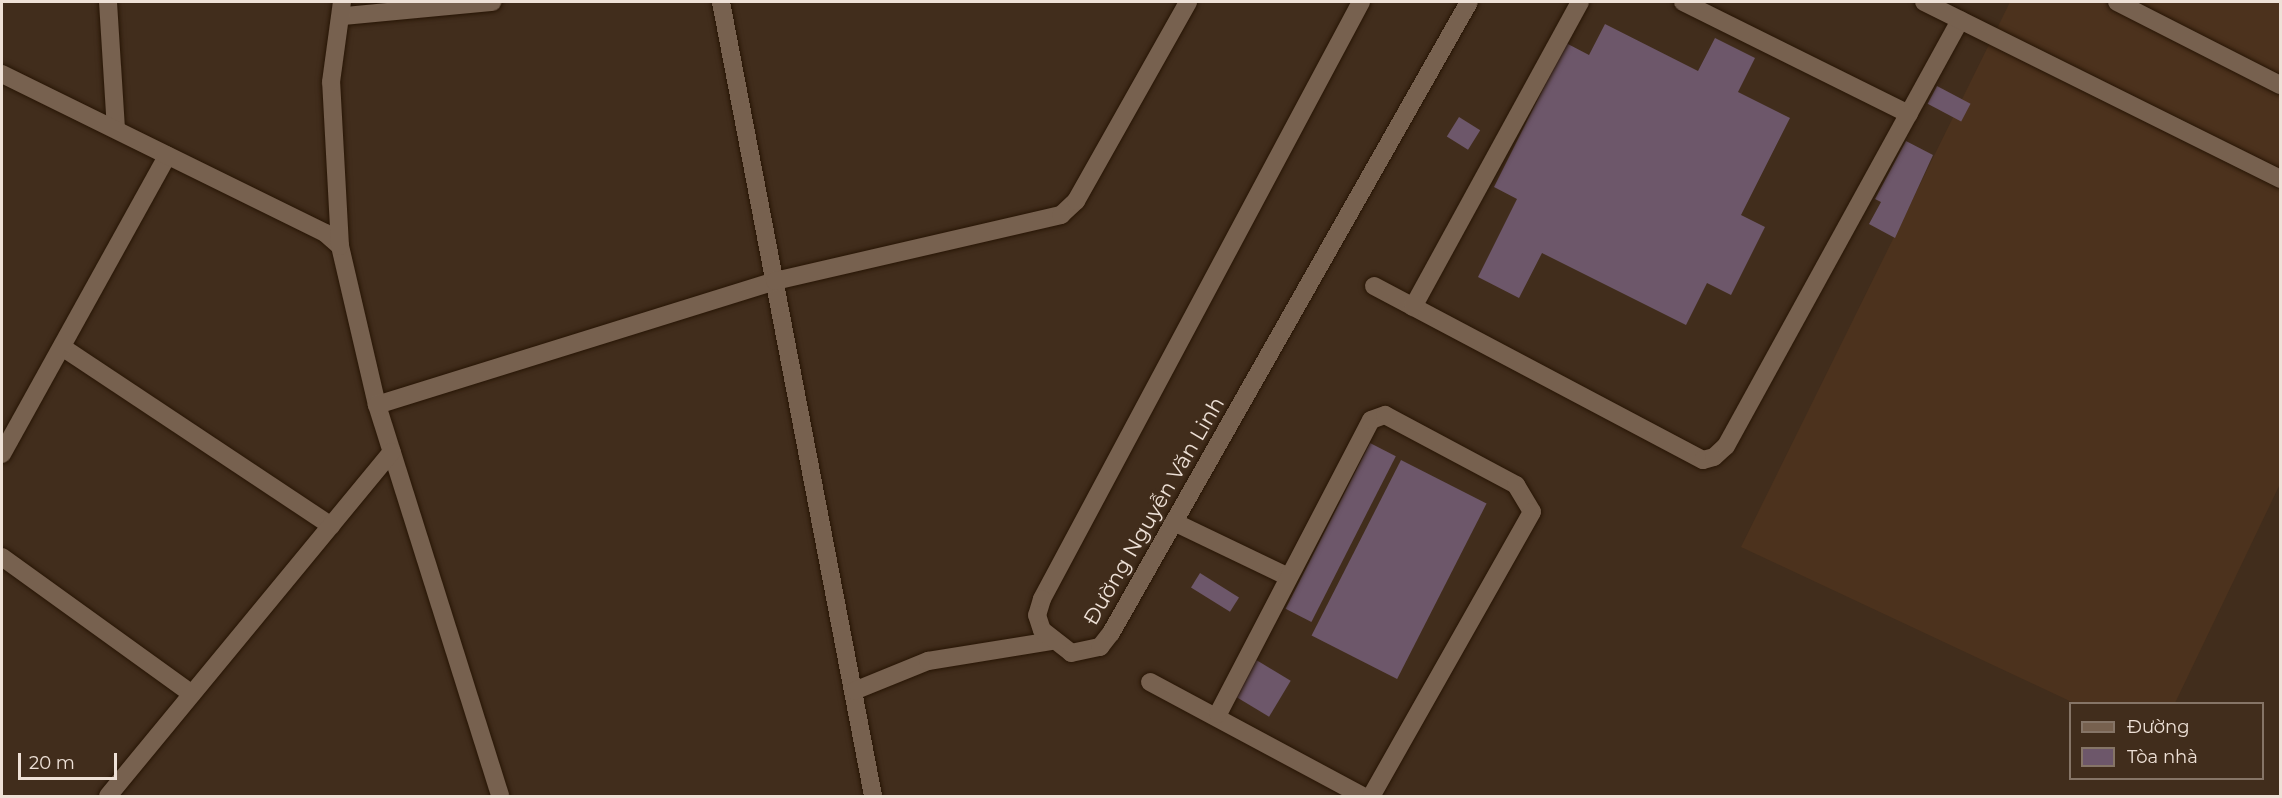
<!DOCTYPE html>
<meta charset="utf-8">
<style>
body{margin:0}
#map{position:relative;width:2282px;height:798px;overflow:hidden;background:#412d1c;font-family:Montserrat,sans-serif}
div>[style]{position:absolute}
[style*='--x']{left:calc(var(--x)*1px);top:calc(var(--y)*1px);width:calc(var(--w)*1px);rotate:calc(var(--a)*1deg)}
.built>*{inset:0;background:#4c321d}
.building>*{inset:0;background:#6d576a;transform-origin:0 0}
.roads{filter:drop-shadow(0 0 2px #271505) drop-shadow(0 0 2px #271505)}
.lane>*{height:18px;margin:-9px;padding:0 9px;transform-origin:9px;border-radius:9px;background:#77614f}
.street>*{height:18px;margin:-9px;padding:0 9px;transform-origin:9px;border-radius:9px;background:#77614f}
.secondary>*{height:18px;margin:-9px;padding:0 9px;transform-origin:9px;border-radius:9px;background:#77614f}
span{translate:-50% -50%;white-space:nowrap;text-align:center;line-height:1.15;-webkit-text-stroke:4.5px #412d1c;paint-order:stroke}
.street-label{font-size:21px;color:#eee1d7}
.frame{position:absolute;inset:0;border:3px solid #eee1d7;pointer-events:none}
.legend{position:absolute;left:2069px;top:702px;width:195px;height:78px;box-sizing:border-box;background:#412d1c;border:2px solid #867567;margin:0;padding:8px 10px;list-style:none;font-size:18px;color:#eee1d7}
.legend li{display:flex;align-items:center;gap:12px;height:30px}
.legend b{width:30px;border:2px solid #867567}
.scale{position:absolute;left:18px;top:753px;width:99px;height:27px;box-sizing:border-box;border:3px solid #eee1d7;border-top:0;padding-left:8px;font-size:18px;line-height:21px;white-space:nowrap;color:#eee1d7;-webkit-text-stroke:4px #412d1c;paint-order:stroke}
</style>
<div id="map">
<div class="built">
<div style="clip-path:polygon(2010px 2px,2280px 2px,2280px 484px,2175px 703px,2074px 703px,1741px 547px)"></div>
</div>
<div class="building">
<div style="clip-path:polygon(1605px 24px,1698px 71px,1715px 38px,1755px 58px,1738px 92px,1790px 118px,1741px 215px,1765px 227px,1731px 295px,1707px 283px,1686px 325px,1542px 253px,1519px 298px,1478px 277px,1517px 199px,1494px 187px,1566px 43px,1589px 55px)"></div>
<div style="left:1937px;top:86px;width:38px;height:20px;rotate:28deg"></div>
<div style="left:1459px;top:117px;width:25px;height:23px;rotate:32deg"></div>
<div style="clip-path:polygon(1906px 141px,1933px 155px,1895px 238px,1869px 224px,1881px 202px,1875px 199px)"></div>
<div style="left:1370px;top:443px;width:29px;height:186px;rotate:27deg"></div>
<div style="left:1401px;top:460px;width:96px;height:197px;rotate:27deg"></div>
<div style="left:1200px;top:573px;width:46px;height:17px;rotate:32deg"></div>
<div style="left:1253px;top:658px;width:44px;height:42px;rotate:31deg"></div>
</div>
<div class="roads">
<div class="lane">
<div style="--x:1683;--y:2;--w:252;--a:26.4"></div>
<div style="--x:340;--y:246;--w:163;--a:76.9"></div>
<div style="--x:377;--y:405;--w:410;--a:72.5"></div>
<div style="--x:1374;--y:286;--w:372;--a:27.9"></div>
<div style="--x:1703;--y:460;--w:11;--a:-15"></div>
<div style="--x:1714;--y:457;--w:16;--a:-43"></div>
<div style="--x:1726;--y:446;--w:486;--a:-61.2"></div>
<div style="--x:1413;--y:307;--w:348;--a:-61.3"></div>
<div style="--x:62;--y:347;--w:323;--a:33.6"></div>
<div style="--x:2;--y:454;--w:341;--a:-61"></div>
<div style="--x:1174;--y:522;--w:127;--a:25.6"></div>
<div style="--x:2;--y:557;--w:234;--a:35.8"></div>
<div style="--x:1150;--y:682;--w:242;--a:28.2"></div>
<div style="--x:1218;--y:714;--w:331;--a:-62.5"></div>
<div style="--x:1371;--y:420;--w:15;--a:-20"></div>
<div style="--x:1385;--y:415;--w:149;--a:28.1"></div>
<div style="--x:1516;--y:485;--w:31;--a:59"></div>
<div style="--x:1532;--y:512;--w:326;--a:119.5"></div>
<div style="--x:108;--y:796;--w:446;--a:-50.5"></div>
</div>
<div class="street">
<div style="--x:108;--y:2;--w:126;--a:86.4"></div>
<div style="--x:721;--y:2;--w:808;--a:79.16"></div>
<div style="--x:344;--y:16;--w:149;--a:-5.4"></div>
<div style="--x:2;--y:74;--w:360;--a:26.2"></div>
<div style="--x:325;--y:233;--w:20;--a:41"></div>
<div style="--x:340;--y:246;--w:164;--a:-93.1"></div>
<div style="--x:331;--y:82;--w:81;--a:-82.2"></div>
<div style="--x:377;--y:405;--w:417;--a:-17.3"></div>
<div style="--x:775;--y:281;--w:294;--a:-13"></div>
<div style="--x:1061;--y:215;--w:21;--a:-43"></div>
<div style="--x:1076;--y:201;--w:228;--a:-60.6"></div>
<div style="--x:854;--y:691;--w:80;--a:-22.1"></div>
<div style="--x:928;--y:661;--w:126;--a:-9.2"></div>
</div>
<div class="secondary">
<div style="--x:1361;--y:2;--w:677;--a:118.12"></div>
<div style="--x:1042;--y:599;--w:17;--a:107"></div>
<div style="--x:1037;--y:615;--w:16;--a:72"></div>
<div style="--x:1042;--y:630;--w:37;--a:38"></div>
<div style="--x:1071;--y:653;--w:30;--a:-12"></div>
<div style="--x:1100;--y:647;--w:18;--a:-52"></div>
<div style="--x:1111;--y:633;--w:725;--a:-60.43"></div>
<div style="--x:1924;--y:2;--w:398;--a:26.4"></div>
<div style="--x:2117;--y:2;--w:183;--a:27"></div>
</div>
</div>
<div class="street-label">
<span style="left:1154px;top:511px;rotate:-60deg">Đường Nguyễn Văn Linh</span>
</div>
<div class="frame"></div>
<ul class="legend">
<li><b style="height:8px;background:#77614f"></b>Đường</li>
<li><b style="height:16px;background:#6d576a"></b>Tòa nhà</li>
</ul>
<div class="scale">20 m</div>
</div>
